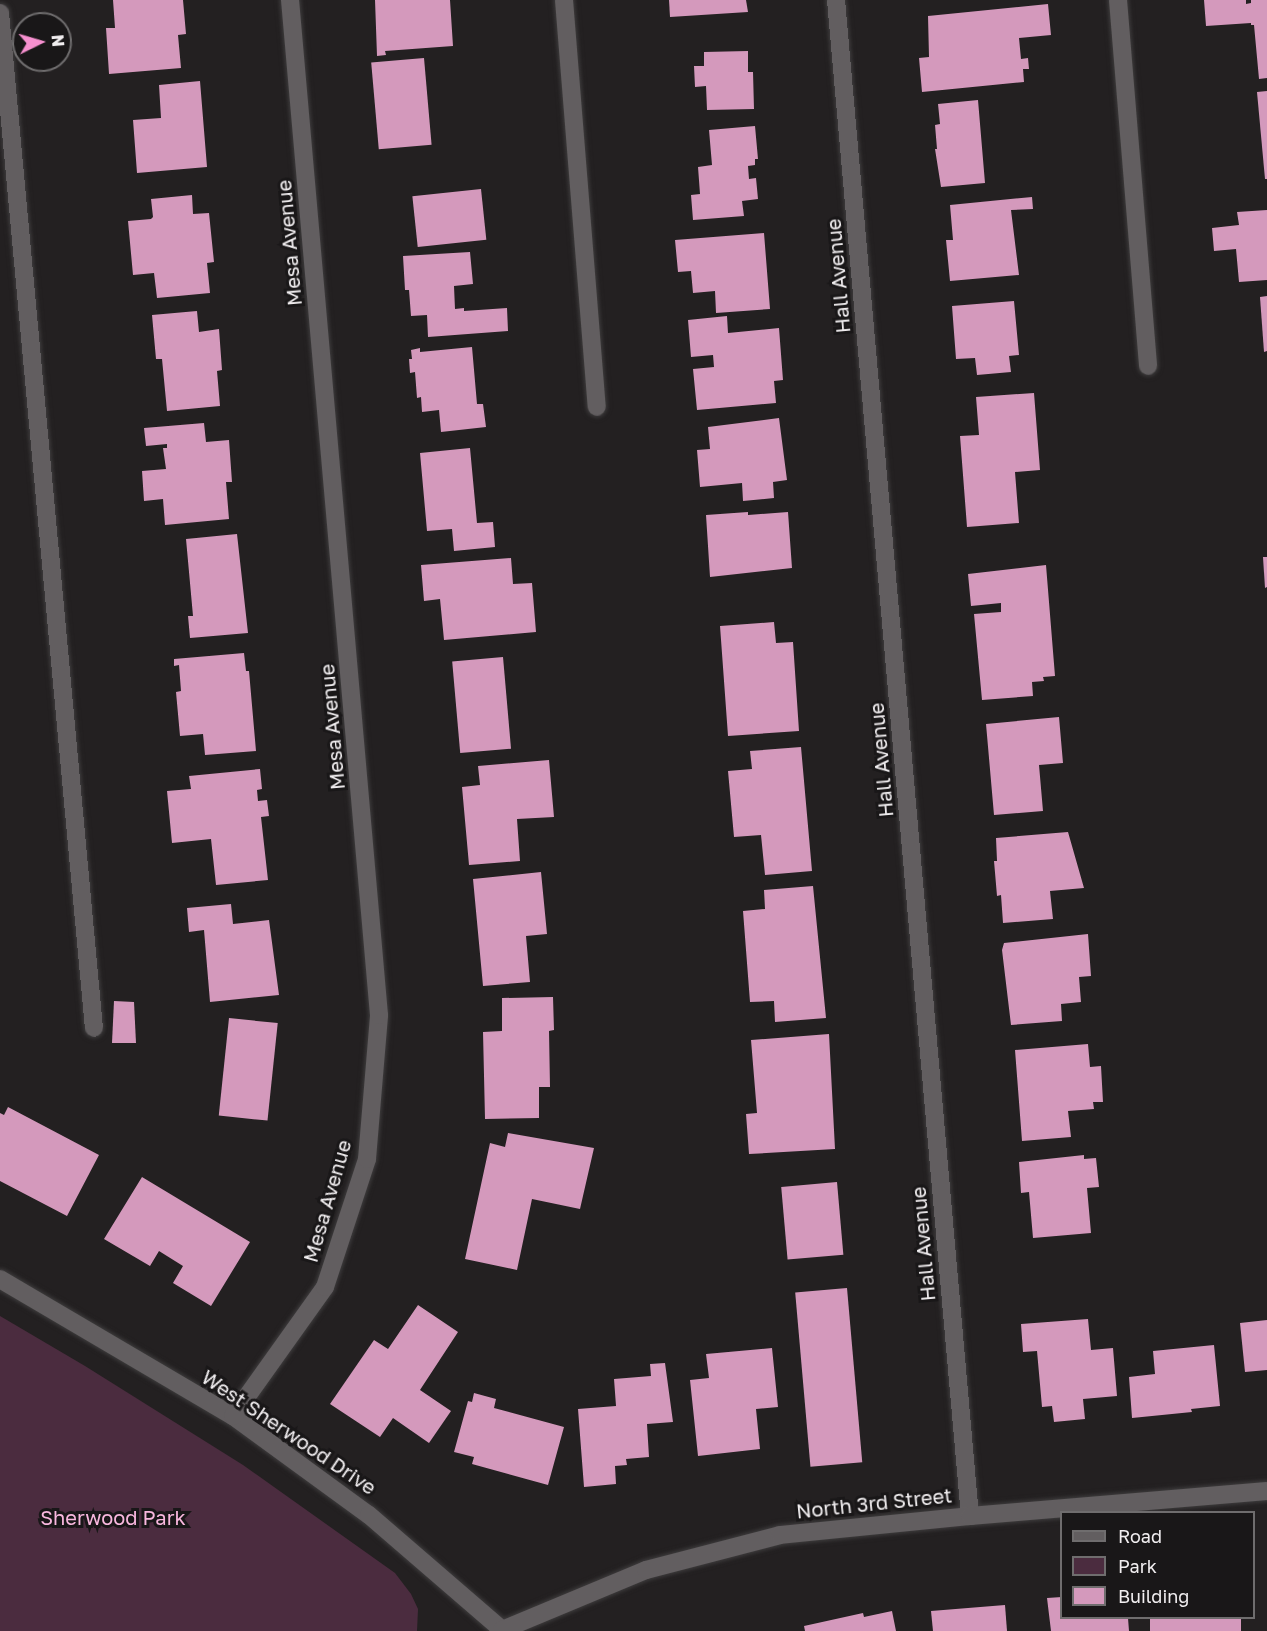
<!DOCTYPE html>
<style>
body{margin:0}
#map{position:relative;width:1267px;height:1631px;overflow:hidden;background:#232021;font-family:"Golos Text",sans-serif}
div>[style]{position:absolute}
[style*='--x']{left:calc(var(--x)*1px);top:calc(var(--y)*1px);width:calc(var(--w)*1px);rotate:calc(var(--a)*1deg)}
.green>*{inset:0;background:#4b2c3f}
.building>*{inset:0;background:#d499bc;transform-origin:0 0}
.roads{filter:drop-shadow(0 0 2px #3e3c3d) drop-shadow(0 0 2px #3e3c3d)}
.minor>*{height:18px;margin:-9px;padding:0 9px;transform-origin:9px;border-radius:9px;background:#625e60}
span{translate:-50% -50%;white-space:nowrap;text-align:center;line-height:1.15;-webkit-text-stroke:6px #191718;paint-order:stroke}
.street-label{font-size:20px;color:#f1eef0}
.park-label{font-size:20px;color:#f9b7de}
.legend{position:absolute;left:1060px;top:1511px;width:195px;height:108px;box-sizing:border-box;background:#191718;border:2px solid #6f6d6e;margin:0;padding:8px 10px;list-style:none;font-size:18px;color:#f1eef0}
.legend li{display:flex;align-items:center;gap:12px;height:30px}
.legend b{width:30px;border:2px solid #6f6d6e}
.north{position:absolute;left:12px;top:12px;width:60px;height:60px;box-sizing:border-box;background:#191718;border:2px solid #6f6d6e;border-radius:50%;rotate:85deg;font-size:16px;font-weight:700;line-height:24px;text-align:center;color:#f1eef0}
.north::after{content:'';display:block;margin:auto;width:21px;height:27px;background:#f690cf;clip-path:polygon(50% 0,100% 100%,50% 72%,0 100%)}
</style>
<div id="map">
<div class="green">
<div style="clip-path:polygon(0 1316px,85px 1366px,243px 1465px,395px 1573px,411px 1594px,418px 1609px,417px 1631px,0 1631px)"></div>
</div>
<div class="building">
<div style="clip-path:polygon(113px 0,183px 0,186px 34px,178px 35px,181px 68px,109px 74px,106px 28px,115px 28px)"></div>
<div style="clip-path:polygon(375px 0,450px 0,453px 46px,385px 51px,386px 55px,377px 56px)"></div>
<div style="clip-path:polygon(669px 0,746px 0,748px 12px,670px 17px)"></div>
<div style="clip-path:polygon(1204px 0,1246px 0,1246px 4px,1251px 3px,1251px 0,1267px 0,1267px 78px,1259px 79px,1254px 25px,1251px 25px,1251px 23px,1206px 26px)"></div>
<div style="clip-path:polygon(1048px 4px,1051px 35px,1019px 38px,1021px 59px,1028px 58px,1029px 69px,1023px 69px,1024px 82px,922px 92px,919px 58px,929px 57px,928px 16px)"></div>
<div style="clip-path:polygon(748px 51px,748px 72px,753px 72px,754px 109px,707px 110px,706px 86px,695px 87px,694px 66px,704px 66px,704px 52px)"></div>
<div style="left:424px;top:58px;width:87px;height:53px;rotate:85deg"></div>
<div style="clip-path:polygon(200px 81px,207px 167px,137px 173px,133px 120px,161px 118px,159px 85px)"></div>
<div style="clip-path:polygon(1267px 91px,1267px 179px,1265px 179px,1257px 92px)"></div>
<div style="clip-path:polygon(978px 100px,985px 183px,941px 187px,935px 149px,937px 149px,935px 125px,940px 124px,938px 104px)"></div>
<div style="clip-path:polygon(755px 126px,758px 159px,755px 159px,755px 165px,748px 166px,749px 179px,756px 178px,758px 199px,742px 201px,744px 216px,693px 220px,691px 195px,700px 194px,698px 167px,712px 165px,709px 130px)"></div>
<div style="left:481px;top:189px;width:51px;height:69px;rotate:84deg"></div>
<div style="clip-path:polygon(192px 195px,193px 214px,209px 213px,214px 262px,207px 263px,210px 293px,157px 298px,154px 273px,133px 275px,128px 221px,151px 219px,153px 217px,151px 199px)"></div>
<div style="clip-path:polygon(1032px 197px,1033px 209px,1011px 210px,1019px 275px,950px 281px,946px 240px,953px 240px,950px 205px)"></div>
<div style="clip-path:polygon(1267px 210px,1267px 280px,1239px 282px,1236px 249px,1214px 251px,1212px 228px,1239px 225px,1237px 212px)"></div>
<div style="clip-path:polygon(764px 233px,770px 309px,716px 313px,715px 291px,693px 293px,691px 271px,678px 272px,675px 240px)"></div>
<div style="clip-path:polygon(470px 252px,473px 284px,454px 286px,455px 309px,464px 308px,464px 311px,507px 308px,508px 331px,428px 337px,427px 315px,411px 316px,409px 290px,405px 290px,403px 256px)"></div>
<div style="clip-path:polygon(1267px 296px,1267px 351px,1264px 352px,1260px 297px)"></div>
<div style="clip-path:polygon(1014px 301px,1019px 355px,1009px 356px,1011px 372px,977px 375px,975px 358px,956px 359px,952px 306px)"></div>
<div style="clip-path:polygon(197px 311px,199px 332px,219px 329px,222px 370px,217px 371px,220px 406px,167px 411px,162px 359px,156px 359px,152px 315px)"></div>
<div style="clip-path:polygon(727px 316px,728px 333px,779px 328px,783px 380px,774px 381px,776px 403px,697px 410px,693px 369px,714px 367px,713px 355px,691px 357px,688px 320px)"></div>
<div style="clip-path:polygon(472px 347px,477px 404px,483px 404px,486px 427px,441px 432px,439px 410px,422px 412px,421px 397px,417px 398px,415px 372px,410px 373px,409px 359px,412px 359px,411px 350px,420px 348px,420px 352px)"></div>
<div style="clip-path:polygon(1034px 393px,1040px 470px,1015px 472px,1019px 523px,967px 527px,960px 436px,979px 435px,976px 397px)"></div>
<div style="clip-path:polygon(779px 418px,787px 480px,773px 482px,774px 498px,743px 501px,742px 483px,700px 487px,697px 450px,710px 449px,708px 427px)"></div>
<div style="clip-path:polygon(204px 423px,206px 442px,229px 440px,232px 482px,226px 482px,229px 519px,165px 525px,163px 499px,144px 501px,142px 471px,166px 469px,163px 448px,167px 448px,167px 444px,146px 446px,144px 428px)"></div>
<div style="clip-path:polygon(470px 448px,477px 523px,493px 522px,495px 547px,454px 551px,452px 529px,427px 531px,420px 453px)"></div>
<div style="clip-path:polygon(748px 512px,748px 515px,788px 512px,792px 568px,710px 577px,706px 515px)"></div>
<div style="clip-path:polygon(237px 534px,248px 633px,190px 638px,188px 616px,193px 616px,186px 539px)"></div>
<div style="clip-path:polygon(1263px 557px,1267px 557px,1267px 587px,1265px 588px)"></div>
<div style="clip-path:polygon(511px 558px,513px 584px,532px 583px,536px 632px,444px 640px,440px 599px,424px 601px,421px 565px)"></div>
<div style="clip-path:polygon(1046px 565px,1055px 676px,1043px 677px,1044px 681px,1032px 682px,1033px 696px,982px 700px,974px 614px,1001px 612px,1001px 603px,971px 606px,968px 574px)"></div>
<div style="clip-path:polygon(774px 622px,776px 643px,793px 642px,799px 731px,728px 736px,720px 626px)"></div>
<div style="clip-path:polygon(244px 653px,246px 671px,249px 671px,256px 751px,205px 755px,203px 734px,180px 736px,176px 692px,181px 691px,179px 665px,174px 666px,174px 659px)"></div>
<div style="left:503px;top:657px;width:92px;height:51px;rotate:85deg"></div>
<div style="clip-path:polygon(1059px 717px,1063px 763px,1039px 765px,1043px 811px,994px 815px,986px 724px)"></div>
<div style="clip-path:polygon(801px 747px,812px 871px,765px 875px,761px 835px,734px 837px,728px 771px,752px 769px,750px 751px)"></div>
<div style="clip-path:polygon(549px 760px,554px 817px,517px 819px,520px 861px,469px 865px,462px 787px,480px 785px,478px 766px)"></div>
<div style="clip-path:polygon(260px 769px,262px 789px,257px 790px,258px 801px,267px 800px,269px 816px,261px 817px,268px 880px,216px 885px,211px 839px,172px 843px,167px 791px,191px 789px,189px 776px)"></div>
<div style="clip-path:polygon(1068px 832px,1084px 888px,1050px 891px,1053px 919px,1003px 923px,1001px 895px,997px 896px,994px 861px,997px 861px,996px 838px)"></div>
<div style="clip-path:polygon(541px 872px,547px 934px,526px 936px,530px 982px,483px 986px,473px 879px)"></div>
<div style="clip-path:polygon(813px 886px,826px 1018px,775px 1022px,774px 1001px,750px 1002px,743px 911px,765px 909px,764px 890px)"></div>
<div style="clip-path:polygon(231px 904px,233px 924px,269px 920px,279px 995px,210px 1002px,204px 930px,189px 932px,187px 908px)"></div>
<div style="clip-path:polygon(1088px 934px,1091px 976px,1079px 977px,1081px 1002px,1061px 1004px,1062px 1021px,1011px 1025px,1002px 950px,1004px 943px)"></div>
<div style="clip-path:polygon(553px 997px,554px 1030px,549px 1031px,550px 1087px,539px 1087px,539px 1118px,485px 1119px,483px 1032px,502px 1031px,502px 998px)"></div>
<div style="clip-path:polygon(114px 1001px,134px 1002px,136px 1043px,112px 1043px)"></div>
<div style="left:229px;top:1018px;width:49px;height:98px;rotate:6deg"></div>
<div style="clip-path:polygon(829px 1034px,835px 1149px,749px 1154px,746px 1114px,757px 1113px,751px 1040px)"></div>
<div style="clip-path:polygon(1088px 1044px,1090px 1067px,1101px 1066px,1103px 1102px,1093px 1102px,1094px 1109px,1068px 1111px,1071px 1137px,1022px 1141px,1015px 1050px)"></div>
<div style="clip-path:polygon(8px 1107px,99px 1155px,67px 1216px,0 1181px,0 1113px,4px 1115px)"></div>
<div style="clip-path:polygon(508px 1133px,594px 1148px,580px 1209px,532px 1199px,517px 1270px,465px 1259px,490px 1143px,505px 1147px)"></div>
<div style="clip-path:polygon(1084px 1155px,1084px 1159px,1096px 1158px,1099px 1187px,1087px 1188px,1091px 1233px,1033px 1238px,1029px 1192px,1021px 1193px,1019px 1162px)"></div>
<div style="clip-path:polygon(142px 1177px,250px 1242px,211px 1306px,173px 1283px,183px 1266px,159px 1251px,150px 1266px,104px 1239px)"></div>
<div style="left:837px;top:1182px;width:73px;height:56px;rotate:85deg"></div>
<div style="left:847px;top:1288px;width:175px;height:52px;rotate:85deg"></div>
<div style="clip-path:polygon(418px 1305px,458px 1332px,420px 1390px,451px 1411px,429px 1443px,393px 1418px,380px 1437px,330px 1404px,374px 1340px,388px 1349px)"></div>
<div style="clip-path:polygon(1088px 1319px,1091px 1350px,1113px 1348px,1117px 1396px,1083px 1399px,1085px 1419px,1054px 1422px,1052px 1406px,1042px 1407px,1037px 1351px,1023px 1352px,1021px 1324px)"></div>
<div style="clip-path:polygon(1267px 1320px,1267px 1370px,1245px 1372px,1240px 1323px)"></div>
<div style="clip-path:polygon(1214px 1345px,1220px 1406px,1191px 1409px,1192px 1412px,1132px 1418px,1129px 1377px,1155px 1374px,1153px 1351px)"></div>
<div style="clip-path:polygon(772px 1348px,778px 1407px,756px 1409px,760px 1449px,698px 1456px,690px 1380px,709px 1378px,706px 1354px)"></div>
<div style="clip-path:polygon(665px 1363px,673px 1422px,647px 1424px,649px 1457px,626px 1459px,627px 1465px,615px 1466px,616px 1484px,584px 1487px,578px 1409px,616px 1406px,614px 1379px,651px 1376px,650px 1364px)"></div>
<div style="clip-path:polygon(474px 1393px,496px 1399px,494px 1408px,564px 1427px,548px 1485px,472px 1464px,474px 1457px,454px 1452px,468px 1401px,472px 1402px)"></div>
<div style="clip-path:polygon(1062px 1597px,1062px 1618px,1128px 1618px,1129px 1631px,1051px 1631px,1047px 1598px)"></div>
<div style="clip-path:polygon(1005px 1605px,1007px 1631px,933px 1631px,931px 1611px)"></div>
<div style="clip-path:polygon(892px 1611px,896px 1631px,805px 1631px,804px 1626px,863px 1613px,864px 1617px)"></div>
<div style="left:1150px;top:1618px;width:91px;height:13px"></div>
</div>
<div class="roads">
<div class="minor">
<div style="--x:564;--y:0;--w:408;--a:85.4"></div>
<div style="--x:836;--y:0;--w:1522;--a:84.95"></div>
<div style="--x:1118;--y:0;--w:367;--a:85.3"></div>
<div style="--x:0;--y:13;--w:1019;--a:84.71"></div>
<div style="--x:0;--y:1279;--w:270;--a:30.5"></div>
<div style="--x:233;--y:1416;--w:168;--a:36.1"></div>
<div style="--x:369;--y:1515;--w:176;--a:40.8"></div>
<div style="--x:233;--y:1416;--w:158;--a:-54.5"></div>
<div style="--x:325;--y:1287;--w:135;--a:-71.8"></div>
<div style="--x:367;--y:1159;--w:144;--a:-85.2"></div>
<div style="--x:379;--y:1015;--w:1019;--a:-95.01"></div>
<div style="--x:502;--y:1630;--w:156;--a:-22.6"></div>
<div style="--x:646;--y:1570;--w:138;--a:-14.6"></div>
<div style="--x:780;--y:1535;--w:191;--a:-5.7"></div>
<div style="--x:970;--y:1516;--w:298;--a:-4.8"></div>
</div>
</div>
<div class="street-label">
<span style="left:289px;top:243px;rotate:-95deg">Mesa Avenue</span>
<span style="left:838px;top:276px;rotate:-95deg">Hall Avenue</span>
<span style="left:332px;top:727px;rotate:-95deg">Mesa Avenue</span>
<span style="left:881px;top:760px;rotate:-95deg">Hall Avenue</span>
<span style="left:327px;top:1201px;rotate:-74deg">Mesa Avenue</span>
<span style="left:923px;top:1244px;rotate:-95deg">Hall Avenue</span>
<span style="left:289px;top:1432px;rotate:34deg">West Sherwood Drive</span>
<span style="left:874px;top:1503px;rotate:-6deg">North 3rd Street</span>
</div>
<div class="park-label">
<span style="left:113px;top:1517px">Sherwood Park</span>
</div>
<ul class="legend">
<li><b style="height:8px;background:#625e60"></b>Road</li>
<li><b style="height:16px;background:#4b2c3f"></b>Park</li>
<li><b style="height:16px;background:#d499bc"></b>Building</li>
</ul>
<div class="north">N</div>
</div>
